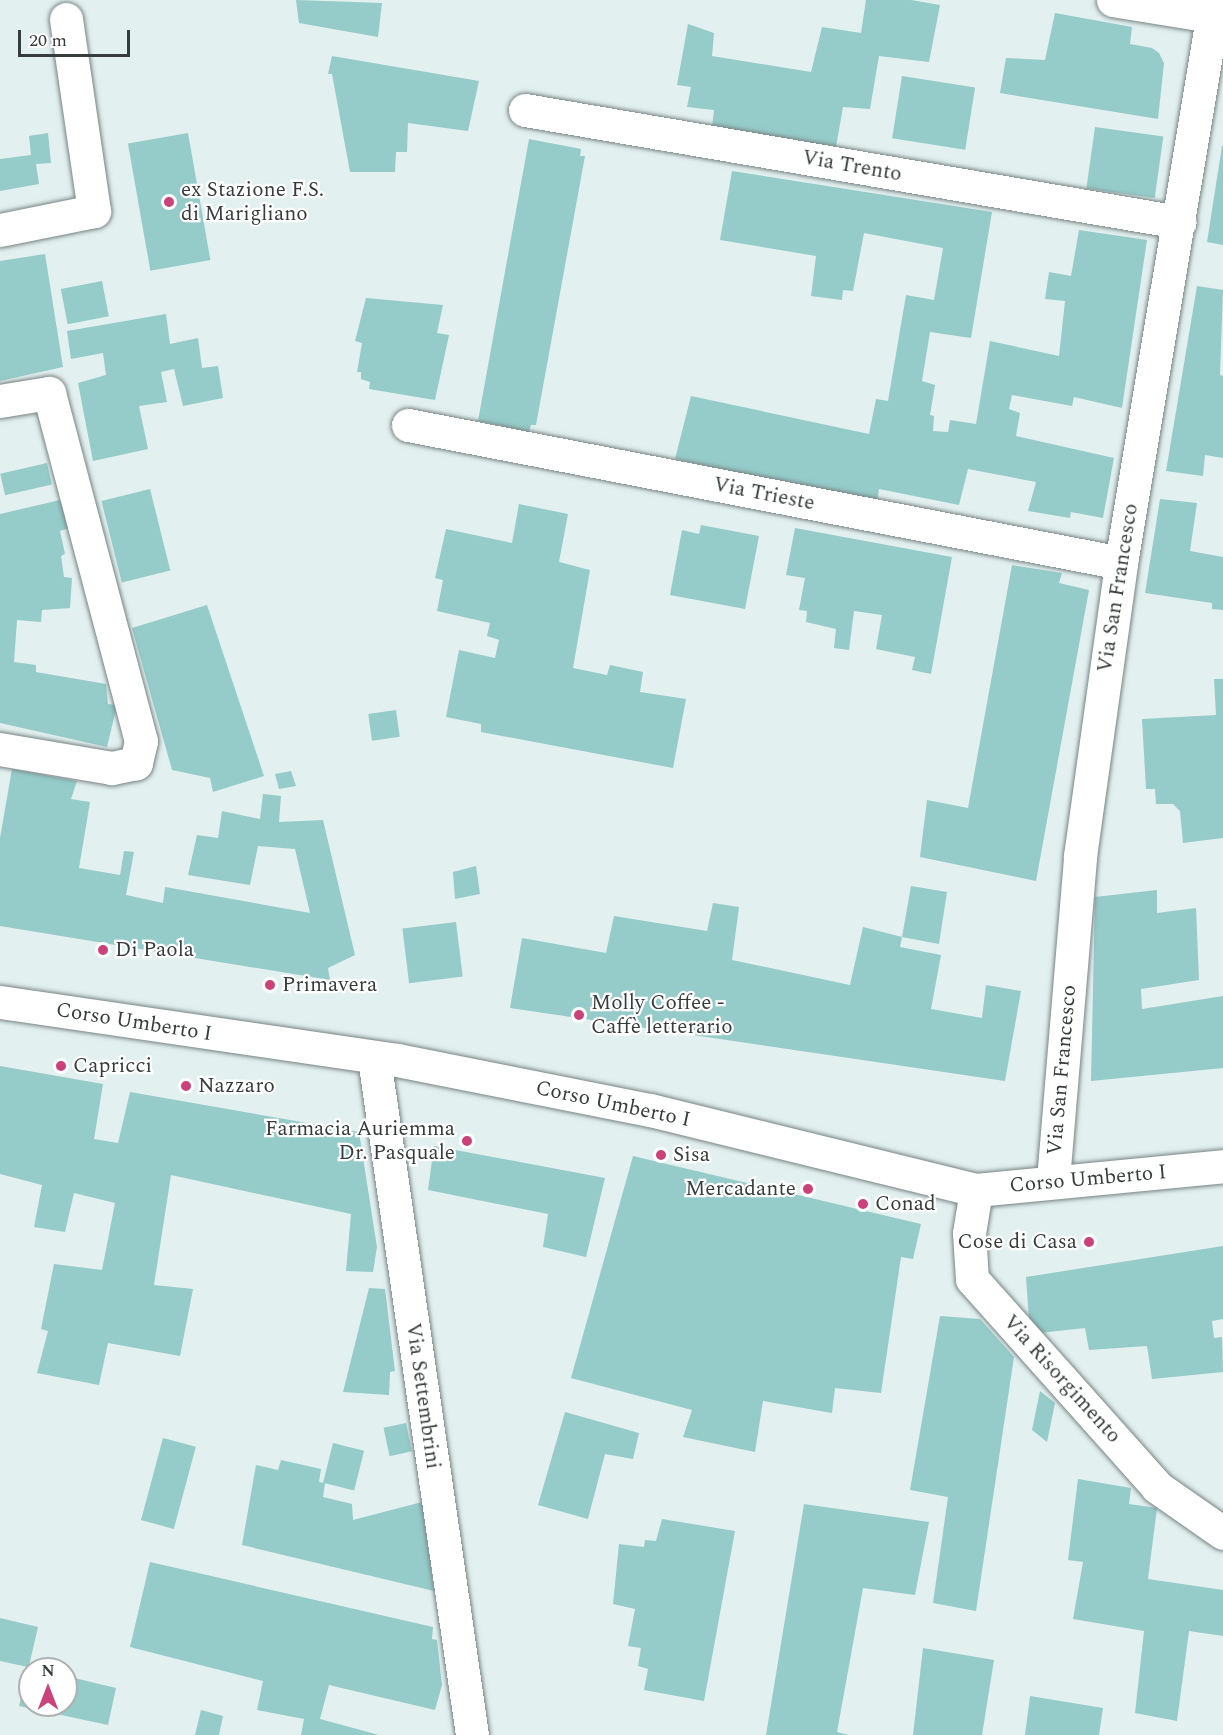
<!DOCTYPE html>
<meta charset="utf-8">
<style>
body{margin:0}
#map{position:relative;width:1223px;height:1735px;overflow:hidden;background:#e2f0ef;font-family:Spectral,serif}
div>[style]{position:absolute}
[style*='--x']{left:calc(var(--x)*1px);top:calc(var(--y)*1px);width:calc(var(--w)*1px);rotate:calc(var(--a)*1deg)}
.building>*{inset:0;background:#95cbc9;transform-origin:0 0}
.roads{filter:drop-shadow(0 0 2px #788484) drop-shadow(0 0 2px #788484)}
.minor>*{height:33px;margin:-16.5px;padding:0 16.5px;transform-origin:16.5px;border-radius:16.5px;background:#fff}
.dots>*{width:16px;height:16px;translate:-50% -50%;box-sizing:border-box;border:3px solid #fff;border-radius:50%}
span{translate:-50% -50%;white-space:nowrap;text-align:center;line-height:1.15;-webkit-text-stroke:4.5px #fff;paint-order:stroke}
.street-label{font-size:21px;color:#373c3c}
.poi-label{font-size:21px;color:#373c3c}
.left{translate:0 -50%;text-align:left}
.right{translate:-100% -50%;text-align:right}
.north{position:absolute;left:18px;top:1657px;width:60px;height:60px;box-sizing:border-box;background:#fff;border:2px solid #afb1b1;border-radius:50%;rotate:0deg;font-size:16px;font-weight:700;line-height:24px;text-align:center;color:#373c3c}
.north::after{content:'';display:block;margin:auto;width:21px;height:27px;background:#cb4179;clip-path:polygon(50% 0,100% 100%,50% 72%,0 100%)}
.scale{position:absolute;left:18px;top:30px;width:112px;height:27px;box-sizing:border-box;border:3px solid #373c3c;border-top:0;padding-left:8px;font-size:18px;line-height:21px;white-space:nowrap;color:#373c3c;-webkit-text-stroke:4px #fff;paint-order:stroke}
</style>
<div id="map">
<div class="building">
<div style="clip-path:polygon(296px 0,382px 3px,378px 37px,299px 23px)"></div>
<div style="clip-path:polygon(866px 0,911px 0,940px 5px,929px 62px,879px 56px,870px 109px,843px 107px,836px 147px,712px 127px,714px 110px,687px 107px,691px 87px,677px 85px,688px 24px,714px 33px,712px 56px,811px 72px,822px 27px,861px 33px)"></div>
<div style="clip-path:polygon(1055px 13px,1132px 27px,1130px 44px,1152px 48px,1159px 53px,1164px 63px,1158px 119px,1000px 93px,1006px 58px,1045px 60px)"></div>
<div style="clip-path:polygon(332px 56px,479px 81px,468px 131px,408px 123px,407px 152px,396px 152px,395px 172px,350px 172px,332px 74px,328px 74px)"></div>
<div style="left:902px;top:76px;width:74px;height:63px;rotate:9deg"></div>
<div style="left:1095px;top:127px;width:69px;height:62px;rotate:8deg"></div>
<div style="clip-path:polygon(48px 133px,51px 163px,36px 164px,39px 184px,0 191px,0 159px,31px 155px,29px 136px)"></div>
<div style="left:188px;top:133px;width:129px;height:61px;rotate:80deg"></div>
<div style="clip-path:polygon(529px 139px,581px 149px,580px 156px,585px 156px,536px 425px,531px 425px,529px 432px,478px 421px)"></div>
<div style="clip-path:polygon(1222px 146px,1223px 146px,1223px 245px,1207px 242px)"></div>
<div style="clip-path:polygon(732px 171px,992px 212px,971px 338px,930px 332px,922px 381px,935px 385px,930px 415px,934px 416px,933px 431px,948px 432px,950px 420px,976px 424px,990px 341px,1059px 356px,1065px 301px,1045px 299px,1049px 272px,1071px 276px,1079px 230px,1147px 240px,1122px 408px,1074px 397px,1072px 406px,1012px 395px,1009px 409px,1020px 413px,1016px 436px,1114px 458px,1103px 518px,1071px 512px,1070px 518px,1028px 511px,1036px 482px,968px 469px,959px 505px,879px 489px,877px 504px,675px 459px,691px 396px,869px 434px,876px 399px,888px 401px,906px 295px,934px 300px,943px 248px,864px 233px,853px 291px,843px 290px,842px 300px,811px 296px,816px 256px,720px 240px)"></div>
<div style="clip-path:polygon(45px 254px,63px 367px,0 381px,0 261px)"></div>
<div style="left:102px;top:281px;width:36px;height:42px;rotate:79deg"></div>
<div style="clip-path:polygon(1197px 286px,1223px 290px,1220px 375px,1223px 376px,1223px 458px,1205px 455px,1203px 476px,1166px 471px)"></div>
<div style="clip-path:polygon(366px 298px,443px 305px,437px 333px,449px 335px,435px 400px,369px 389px,370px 382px,361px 379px,361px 372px,357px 372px,362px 343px,355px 341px)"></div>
<div style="clip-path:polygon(166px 314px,170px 344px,198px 338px,202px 368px,218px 366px,223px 398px,183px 406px,174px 369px,161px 372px,167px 402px,139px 406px,148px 449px,93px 461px,78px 383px,106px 375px,103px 353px,71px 359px,67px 331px)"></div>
<div style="left:47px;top:463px;width:22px;height:48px;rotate:77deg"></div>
<div style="left:150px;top:489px;width:84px;height:50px;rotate:76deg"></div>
<div style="clip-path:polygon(1160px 499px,1197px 503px,1190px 551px,1223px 557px,1223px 610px,1212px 609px,1212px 603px,1145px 593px)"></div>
<div style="clip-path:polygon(60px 500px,69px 528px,60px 531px,65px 554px,61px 556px,64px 577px,72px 578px,70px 608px,42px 610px,41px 622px,17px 620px,14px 662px,36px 665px,36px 672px,106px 684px,108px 704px,117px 705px,107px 747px,0 723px,0 514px)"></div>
<div style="clip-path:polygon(519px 504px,568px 514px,559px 562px,590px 570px,573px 668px,607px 675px,610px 665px,643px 672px,640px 692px,686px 699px,673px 768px,481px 732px,481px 724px,446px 717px,459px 650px,495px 658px,499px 640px,487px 636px,490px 623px,437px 611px,443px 580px,435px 578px,446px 529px,512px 543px)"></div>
<div style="clip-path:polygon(701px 525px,759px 536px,745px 609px,670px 595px,682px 530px,699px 534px)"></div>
<div style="clip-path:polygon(795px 528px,952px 557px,931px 674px,912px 670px,915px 657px,876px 649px,882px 615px,854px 611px,849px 650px,834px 648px,836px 629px,806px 622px,807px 611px,799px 610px,805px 578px,786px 575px)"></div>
<div style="clip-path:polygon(1012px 565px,1062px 573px,1059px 583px,1089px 590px,1036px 881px,920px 857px,927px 800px,968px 808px)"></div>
<div style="clip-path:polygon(207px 605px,264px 776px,213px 792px,210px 778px,172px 770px,132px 628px)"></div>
<div style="clip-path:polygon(1214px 679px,1223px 679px,1223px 838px,1183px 843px,1180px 811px,1173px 804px,1156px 804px,1155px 789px,1146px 789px,1142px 719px,1216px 715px)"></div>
<div style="left:396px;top:710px;width:27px;height:28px;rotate:82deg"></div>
<div style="clip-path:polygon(12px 769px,77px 781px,71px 799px,90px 802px,79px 868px,120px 875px,124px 851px,134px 852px,126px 895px,163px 903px,165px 887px,310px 913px,295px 849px,258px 846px,250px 885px,188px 875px,197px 835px,218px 838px,222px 811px,260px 819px,263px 794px,281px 796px,279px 822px,323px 820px,355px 955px,328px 968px,330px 980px,0 926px,0 838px)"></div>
<div style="clip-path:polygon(291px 771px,296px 786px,279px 789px,275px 774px)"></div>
<div style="clip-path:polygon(476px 866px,480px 894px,455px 899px,453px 872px)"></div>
<div style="clip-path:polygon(911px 886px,947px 892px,939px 944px,902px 937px,900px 947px,941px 955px,931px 1009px,982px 1018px,986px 985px,1021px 991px,1005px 1081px,510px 1008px,522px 938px,606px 953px,614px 916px,707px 931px,713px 903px,739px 907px,732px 960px,850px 985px,863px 927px,902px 937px)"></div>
<div style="clip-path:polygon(1157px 890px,1157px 913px,1196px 908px,1199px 980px,1141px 989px,1142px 1009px,1223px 996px,1223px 1068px,1091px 1081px,1095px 897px)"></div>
<div style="left:456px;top:922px;width:55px;height:54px;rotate:83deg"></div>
<div style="clip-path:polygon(0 1066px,103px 1084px,94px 1139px,118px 1143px,130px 1092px,359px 1132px,377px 1247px,373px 1272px,346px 1271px,351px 1214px,171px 1175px,154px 1285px,193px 1289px,180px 1356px,108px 1343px,99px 1385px,37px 1373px,48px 1331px,41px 1329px,54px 1264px,102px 1270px,115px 1203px,74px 1193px,65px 1232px,34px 1227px,42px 1185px,0 1174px)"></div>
<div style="clip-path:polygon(434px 1146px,605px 1178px,586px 1257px,543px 1247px,548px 1214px,428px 1190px)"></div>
<div style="clip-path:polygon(633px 1156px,921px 1224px,913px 1259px,901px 1257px,881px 1393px,835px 1388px,832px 1413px,763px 1401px,755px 1452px,683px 1437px,692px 1410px,571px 1378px)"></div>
<div style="clip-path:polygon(1223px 1246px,1223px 1319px,1212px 1321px,1214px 1338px,1222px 1337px,1223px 1372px,1152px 1379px,1147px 1346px,1089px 1350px,1085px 1328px,1030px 1334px,1026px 1277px)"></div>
<div style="clip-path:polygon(369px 1288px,385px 1289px,395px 1371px,390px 1372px,389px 1395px,343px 1392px)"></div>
<div style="clip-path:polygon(940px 1316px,980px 1319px,1014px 1357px,976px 1611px,933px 1603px,948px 1497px,910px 1490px)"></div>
<div style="clip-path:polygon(1040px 1391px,1055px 1403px,1047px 1442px,1032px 1430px)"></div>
<div style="clip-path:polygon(565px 1412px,639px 1433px,633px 1459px,605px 1454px,588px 1519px,538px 1505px)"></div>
<div style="left:406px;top:1423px;width:29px;height:23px;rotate:78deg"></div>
<div style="left:163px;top:1438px;width:34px;height:85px;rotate:15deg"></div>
<div style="left:333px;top:1443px;width:32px;height:41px;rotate:14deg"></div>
<div style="clip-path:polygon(281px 1460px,321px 1469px,319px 1482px,325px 1483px,323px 1497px,352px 1504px,353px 1520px,422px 1502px,434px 1591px,242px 1545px,256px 1465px,278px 1470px)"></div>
<div style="clip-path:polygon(1078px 1479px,1131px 1488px,1129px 1504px,1157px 1508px,1148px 1579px,1223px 1590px,1223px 1636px,1189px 1631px,1177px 1721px,1135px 1713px,1144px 1631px,1073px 1619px,1083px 1562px,1068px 1560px)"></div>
<div style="clip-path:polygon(804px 1504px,929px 1522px,915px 1595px,863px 1588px,837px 1732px,849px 1735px,766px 1735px)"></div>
<div style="clip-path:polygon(662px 1519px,735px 1531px,704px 1701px,644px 1690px,648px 1669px,638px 1666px,641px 1648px,628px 1646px,635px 1609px,613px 1604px,619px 1544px,644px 1547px,645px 1540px,656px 1541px)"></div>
<div style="clip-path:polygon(150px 1562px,433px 1627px,432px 1639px,437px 1640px,442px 1685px,435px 1710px,329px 1685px,320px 1719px,379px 1735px,301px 1735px,304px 1719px,257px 1710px,263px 1681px,130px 1647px)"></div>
<div style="clip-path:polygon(0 1618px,38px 1627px,29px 1666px,38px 1668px,30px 1669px,30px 1705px,66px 1705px,66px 1676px,116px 1688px,108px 1725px,19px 1706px,28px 1667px,0 1661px)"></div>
<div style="clip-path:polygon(923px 1648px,994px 1660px,982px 1735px,913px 1735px)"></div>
<div style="clip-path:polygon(1030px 1696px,1103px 1708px,1099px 1735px,1025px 1735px)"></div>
<div style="clip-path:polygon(201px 1710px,223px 1716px,219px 1735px,195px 1735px)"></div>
</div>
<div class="roads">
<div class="minor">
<div style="--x:1113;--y:0;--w:100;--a:9.2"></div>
<div style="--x:525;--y:110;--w:664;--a:9.72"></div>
<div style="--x:0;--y:230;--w:96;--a:-11.4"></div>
<div style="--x:94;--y:211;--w:194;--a:-98.3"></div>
<div style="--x:0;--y:401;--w:50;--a:-9.3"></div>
<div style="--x:49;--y:393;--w:360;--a:75.2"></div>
<div style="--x:141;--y:741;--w:23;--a:103"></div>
<div style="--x:136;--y:763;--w:25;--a:168"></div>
<div style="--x:112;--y:768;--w:114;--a:-170.4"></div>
<div style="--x:408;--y:425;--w:726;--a:10.95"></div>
<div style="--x:0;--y:1002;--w:401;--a:8.3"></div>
<div style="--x:397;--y:1060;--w:258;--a:11.2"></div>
<div style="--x:650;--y:1110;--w:336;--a:13.8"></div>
<div style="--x:976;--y:1190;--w:248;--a:-5.5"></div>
<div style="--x:374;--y:1058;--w:684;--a:81.76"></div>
<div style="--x:1053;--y:1180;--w:325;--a:-85.2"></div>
<div style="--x:1080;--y:856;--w:296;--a:-82"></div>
<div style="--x:1121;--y:563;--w:571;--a:-80.52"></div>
<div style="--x:976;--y:1190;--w:44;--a:99.2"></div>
<div style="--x:969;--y:1233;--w:46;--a:86.3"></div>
<div style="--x:972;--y:1279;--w:278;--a:48.3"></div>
<div style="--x:1157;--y:1487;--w:80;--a:34.9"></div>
</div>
</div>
<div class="dots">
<div style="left:169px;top:202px;background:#cb4179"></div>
<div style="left:103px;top:950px;background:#cb4179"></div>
<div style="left:270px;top:985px;background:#cb4179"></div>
<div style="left:579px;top:1015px;background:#cb4179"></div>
<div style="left:61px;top:1066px;background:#cb4179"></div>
<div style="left:186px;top:1086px;background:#cb4179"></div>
<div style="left:467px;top:1141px;background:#cb4179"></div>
<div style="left:661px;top:1155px;background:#cb4179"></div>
<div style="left:808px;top:1189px;background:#cb4179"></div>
<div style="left:863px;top:1204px;background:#cb4179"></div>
<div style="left:1089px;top:1242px;background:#cb4179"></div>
</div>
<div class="street-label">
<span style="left:852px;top:166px;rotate:10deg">Via Trento</span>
<span style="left:764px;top:494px;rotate:11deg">Via Trieste</span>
<span style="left:1118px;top:588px;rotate:-81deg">Via San Francesco</span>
<span style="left:134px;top:1022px;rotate:9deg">Corso Umberto I</span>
<span style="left:1062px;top:1070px;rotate:-85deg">Via San Francesco</span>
<span style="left:613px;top:1104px;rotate:12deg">Corso Umberto I</span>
<span style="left:1088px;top:1179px;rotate:-5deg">Corso Umberto I</span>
<span style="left:1062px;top:1379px;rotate:48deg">Via Risorgimento</span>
<span style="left:423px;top:1396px;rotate:82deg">Via Settembrini</span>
</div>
<div class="poi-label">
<span class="left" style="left:181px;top:202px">ex Stazione F.S.<br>di Marigliano</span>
<span class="left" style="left:115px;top:950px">Di Paola</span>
<span class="left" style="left:282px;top:985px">Primavera</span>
<span class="left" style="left:591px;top:1015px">Molly Coffee -<br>Caffè letterario</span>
<span class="left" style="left:73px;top:1066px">Capricci</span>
<span class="left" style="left:198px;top:1086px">Nazzaro</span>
<span class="right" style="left:455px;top:1141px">Farmacia Auriemma<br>Dr. Pasquale</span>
<span class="left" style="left:673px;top:1155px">Sisa</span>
<span class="right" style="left:796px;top:1189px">Mercadante</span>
<span class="left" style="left:875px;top:1204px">Conad</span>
<span class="right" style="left:1077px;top:1242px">Cose di Casa</span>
</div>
<div class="north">N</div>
<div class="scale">20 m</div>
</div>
